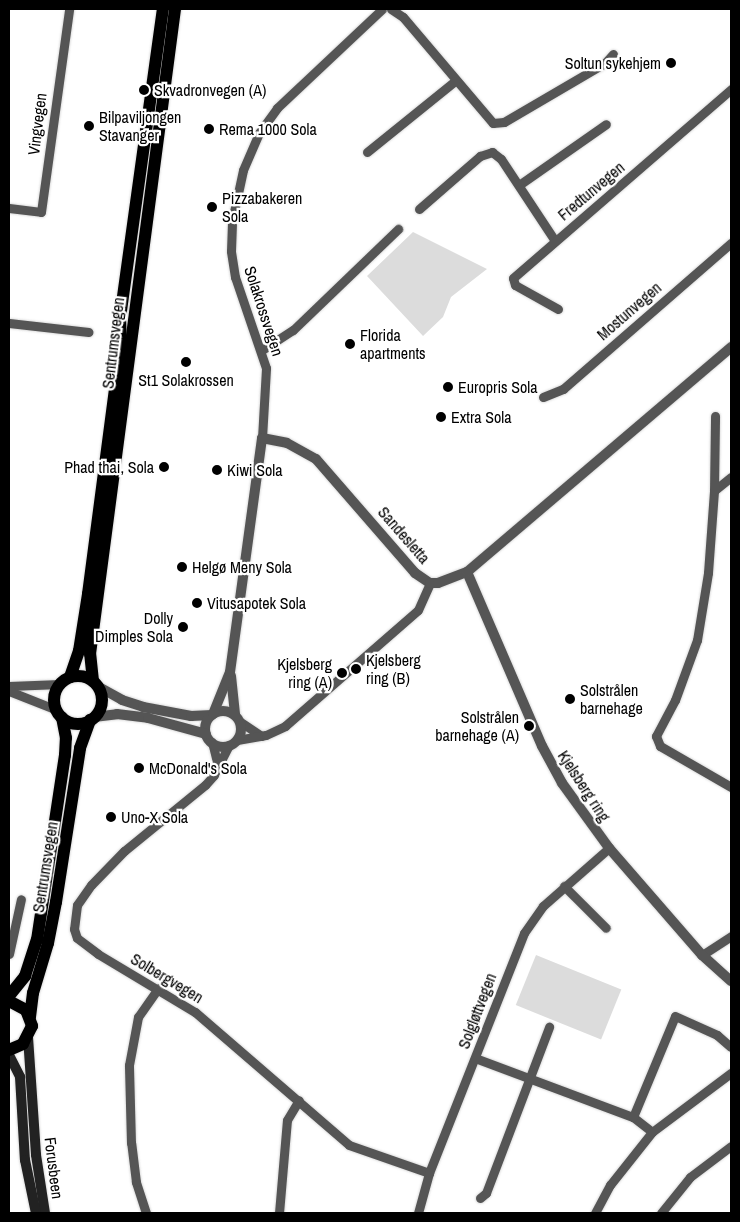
<!DOCTYPE html>
<meta charset="utf-8">
<style>
body{margin:0}
#map{position:relative;width:740px;height:1222px;overflow:hidden;background:#fff;font-family:"Archivo Narrow",sans-serif}
div>[style]{position:absolute}
[style*='--x']{left:calc(var(--x)*1px);top:calc(var(--y)*1px);width:calc(var(--w)*1px);rotate:calc(var(--a)*1deg)}
.green>*{inset:0;background:#dcdcdc;transform-origin:0 0}
.roads{filter:drop-shadow(0 0 1px #dbdbdb) drop-shadow(0 0 1px #dbdbdb)}
.minor>*{height:9px;margin:-4.5px;padding:0 4.5px;transform-origin:4.5px;border-radius:4.5px;background:#555}
.tertiary>*{height:10px;margin:-5px;padding:0 5px;transform-origin:5px;border-radius:5px;background:#555}
.tertiary>.ring{margin:-5px;padding:0;box-sizing:content-box;background:none;border:10px solid #555;border-radius:50%}
.secondary>*{height:10px;margin:-5px;padding:0 5px;transform-origin:5px;border-radius:5px;background:#222}
.primary>*{height:12px;margin:-6px;padding:0 6px;transform-origin:6px;border-radius:6px;background:#000}
.primary>.ring{margin:-6px;padding:0;box-sizing:content-box;background:none;border:12px solid #000;border-radius:50%}
.dots>*{width:14px;height:14px;translate:-50% -50%;box-sizing:border-box;border:2px solid #fff;border-radius:50%}
span{translate:-50% -50%;white-space:nowrap;text-align:center;line-height:1.15;-webkit-text-stroke:4.5px #fff;paint-order:stroke}
.poi-label{font-size:16px;color:#000}
.right{translate:-100% -50%;text-align:right}
.left{translate:0 -50%;text-align:left}
.street-label{font-size:16px;color:#000}
.frame{position:absolute;inset:0;border:10px solid #000;pointer-events:none}
</style>
<div id="map">
<div class="green">
<div style="clip-path:polygon(413px 232px,487px 269px,451px 297px,443px 317px,423px 336px,367px 276px)"></div>
<div style="left:536px;top:955px;width:92px;height:54px;rotate:22deg"></div>
</div>
<div class="roads">
<div class="minor">
<div style="--x:391;--y:9;--w:14;--a:34"></div>
<div style="--x:403;--y:17;--w:139;--a:49.7"></div>
<div style="--x:493;--y:123;--w:11;--a:-5"></div>
<div style="--x:504;--y:122;--w:117;--a:-30.3"></div>
<div style="--x:605;--y:63;--w:12;--a:-48"></div>
<div style="--x:367;--y:152;--w:113;--a:-38.9"></div>
<div style="--x:519;--y:185;--w:106;--a:-35"></div>
<div style="--x:9;--y:208;--w:32;--a:7"></div>
<div style="--x:41;--y:212;--w:205;--a:-82.1"></div>
<div style="--x:419;--y:209;--w:81;--a:-41"></div>
<div style="--x:480;--y:156;--w:13;--a:-18"></div>
<div style="--x:492;--y:152;--w:11;--a:38"></div>
<div style="--x:501;--y:159;--w:98;--a:56.6"></div>
<div style="--x:558;--y:309;--w:49;--a:-150.8"></div>
<div style="--x:515;--y:285;--w:7;--a:-106"></div>
<div style="--x:513;--y:278;--w:289;--a:-40.9"></div>
<div style="--x:9;--y:323;--w:80;--a:6.5"></div>
<div style="--x:262;--y:350;--w:37;--a:-33"></div>
<div style="--x:293;--y:330;--w:146;--a:-43.9"></div>
<div style="--x:543;--y:397;--w:22;--a:-22"></div>
<div style="--x:563;--y:389;--w:223;--a:-41"></div>
<div style="--x:262;--y:438;--w:70;--a:-86.7"></div>
<div style="--x:266;--y:368;--w:96;--a:-108.8"></div>
<div style="--x:235;--y:277;--w:26;--a:-99"></div>
<div style="--x:231;--y:251;--w:30;--a:-88"></div>
<div style="--x:232;--y:221;--w:52;--a:-77.8"></div>
<div style="--x:243;--y:170;--w:40;--a:-66.6"></div>
<div style="--x:259;--y:133;--w:31;--a:-54"></div>
<div style="--x:277;--y:108;--w:144;--a:-43.3"></div>
<div style="--x:731;--y:477;--w:22;--a:141"></div>
<div style="--x:714;--y:491;--w:82;--a:94.2"></div>
<div style="--x:708;--y:573;--w:68;--a:99.3"></div>
<div style="--x:697;--y:640;--w:64;--a:110.1"></div>
<div style="--x:675;--y:700;--w:41;--a:117.8"></div>
<div style="--x:656;--y:736;--w:11;--a:68"></div>
<div style="--x:660;--y:746;--w:82;--a:30"></div>
<div style="--x:714;--y:491;--w:75;--a:-89.2"></div>
<div style="--x:9;--y:686;--w:51;--a:-2.2"></div>
<div style="--x:9;--y:691;--w:52;--a:21.6"></div>
<div style="--x:239;--y:721;--w:27;--a:34"></div>
<div style="--x:237;--y:740;--w:29;--a:-10"></div>
<div style="--x:266;--y:735;--w:21;--a:-25"></div>
<div style="--x:285;--y:726;--w:176;--a:-41.1"></div>
<div style="--x:418;--y:610;--w:30;--a:-66"></div>
<div style="--x:212;--y:742;--w:25;--a:76"></div>
<div style="--x:229;--y:745;--w:34;--a:117"></div>
<div style="--x:214;--y:775;--w:13;--a:132"></div>
<div style="--x:205;--y:785;--w:104;--a:140.8"></div>
<div style="--x:124;--y:851;--w:47;--a:134.1"></div>
<div style="--x:91;--y:885;--w:24;--a:125"></div>
<div style="--x:77;--y:905;--w:24;--a:97"></div>
<div style="--x:74;--y:929;--w:9;--a:72"></div>
<div style="--x:77;--y:938;--w:26;--a:37"></div>
<div style="--x:98;--y:954;--w:113;--a:30.9"></div>
<div style="--x:195;--y:1012;--w:203;--a:40.8"></div>
<div style="--x:349;--y:1145;--w:85;--a:19.3"></div>
<div style="--x:564;--y:886;--w:59;--a:45"></div>
<div style="--x:9;--y:954;--w:56;--a:-77.7"></div>
<div style="--x:702;--y:955;--w:35;--a:-33"></div>
<div style="--x:475;--y:1058;--w:169;--a:20.5"></div>
<div style="--x:633;--y:1117;--w:24;--a:38"></div>
<div style="--x:633;--y:1117;--w:109;--a:-67.4"></div>
<div style="--x:675;--y:1016;--w:46;--a:24.3"></div>
<div style="--x:717;--y:1035;--w:18;--a:41"></div>
<div style="--x:480;--y:1198;--w:8;--a:-40"></div>
<div style="--x:486;--y:1193;--w:178;--a:-69.2"></div>
<div style="--x:146;--y:1213;--w:33;--a:-108"></div>
<div style="--x:136;--y:1182;--w:39;--a:-97"></div>
<div style="--x:131;--y:1143;--w:78;--a:-91.5"></div>
<div style="--x:129;--y:1065;--w:49;--a:-79.4"></div>
<div style="--x:138;--y:1017;--w:35;--a:-55"></div>
<div style="--x:279;--y:1213;--w:93;--a:-85.1"></div>
<div style="--x:287;--y:1120;--w:23;--a:-59"></div>
<div style="--x:418;--y:1213;--w:41;--a:-74.6"></div>
<div style="--x:429;--y:1173;--w:258;--a:-68.4"></div>
<div style="--x:524;--y:933;--w:33;--a:-55"></div>
<div style="--x:543;--y:906;--w:88;--a:-41.3"></div>
<div style="--x:595;--y:1213;--w:32;--a:-62"></div>
<div style="--x:610;--y:1185;--w:68;--a:-51.6"></div>
<div style="--x:652;--y:1132;--w:99;--a:-36.8"></div>
<div style="--x:661;--y:1213;--w:46;--a:-51.1"></div>
<div style="--x:690;--y:1177;--w:51;--a:-37.1"></div>
</div>
<div class="tertiary">
<div style="--x:467;--y:572;--w:189;--a:66.7"></div>
<div style="--x:542;--y:746;--w:42;--a:61.6"></div>
<div style="--x:562;--y:783;--w:80;--a:54.1"></div>
<div style="--x:609;--y:848;--w:142;--a:49"></div>
<div style="--x:702;--y:955;--w:39;--a:42"></div>
<div style="--x:231;--y:676;--w:39;--a:84"></div>
<div style="--x:99;--y:687;--w:26;--a:29"></div>
<div style="--x:122;--y:700;--w:22;--a:18"></div>
<div style="--x:143;--y:707;--w:49;--a:10.6"></div>
<div style="--x:191;--y:716;--w:21;--a:-3"></div>
<div class="ring" style="left:205px;top:711px;width:26px;height:26px"></div>
<div style="--x:213;--y:714;--w:45;--a:-68"></div>
<div style="--x:230;--y:672;--w:236;--a:-82.2"></div>
<div style="--x:262;--y:438;--w:25;--a:11"></div>
<div style="--x:287;--y:443;--w:33;--a:29"></div>
<div style="--x:316;--y:459;--w:151;--a:49"></div>
<div style="--x:415;--y:573;--w:18;--a:34"></div>
<div style="--x:430;--y:583;--w:8;--a:0"></div>
<div style="--x:438;--y:583;--w:31;--a:-21"></div>
<div style="--x:467;--y:572;--w:347;--a:-40.4"></div>
<div style="--x:94;--y:717;--w:23;--a:-7"></div>
<div style="--x:117;--y:714;--w:31;--a:7"></div>
<div style="--x:148;--y:718;--w:60;--a:15.4"></div>
</div>
<div class="secondary">
<div style="--x:28;--y:1037;--w:118;--a:86.1"></div>
<div style="--x:36;--y:1155;--w:59;--a:81.2"></div>
<div style="--x:9;--y:1055;--w:25;--a:63"></div>
<div style="--x:20;--y:1077;--w:83;--a:86.6"></div>
<div style="--x:25;--y:1160;--w:54;--a:78.3"></div>
</div>
<div class="primary">
<div class="ring" style="left:54px;top:676px;width:36px;height:36px"></div>
<div style="--x:70;--y:677;--w:28;--a:-71"></div>
<div style="--x:79;--y:651;--w:58;--a:-81"></div>
<div style="--x:88;--y:594;--w:251;--a:-82.5"></div>
<div style="--x:121;--y:345;--w:27;--a:-92"></div>
<div style="--x:120;--y:318;--w:312;--a:-82.1"></div>
<div style="--x:93;--y:681;--w:27;--a:-96"></div>
<div style="--x:90;--y:654;--w:651;--a:-82.49"></div>
<div style="--x:9;--y:996;--w:26;--a:-51"></div>
<div style="--x:25;--y:976;--w:38;--a:-72"></div>
<div style="--x:37;--y:940;--w:187;--a:-81.4"></div>
<div style="--x:65;--y:755;--w:17;--a:-87"></div>
<div style="--x:66;--y:738;--w:21;--a:-101"></div>
<div style="--x:9;--y:1001;--w:19;--a:28"></div>
<div style="--x:26;--y:1010;--w:17;--a:69"></div>
<div style="--x:32;--y:1026;--w:20;--a:117"></div>
<div style="--x:23;--y:1044;--w:15;--a:157"></div>
<div style="--x:30;--y:1017;--w:24;--a:-83"></div>
<div style="--x:33;--y:993;--w:52;--a:-73.3"></div>
<div style="--x:48;--y:943;--w:42;--a:-79"></div>
<div style="--x:56;--y:902;--w:156;--a:-81.1"></div>
<div style="--x:80;--y:748;--w:30;--a:-70"></div>
</div>
</div>
<div class="dots">
<div style="left:671px;top:63px;background:#000"></div>
<div style="left:144px;top:90px;background:#000"></div>
<div style="left:89px;top:126px;background:#000"></div>
<div style="left:209px;top:129px;background:#000"></div>
<div style="left:212px;top:207px;background:#000"></div>
<div style="left:350px;top:344px;background:#000"></div>
<div style="left:186px;top:362px;background:#000"></div>
<div style="left:448px;top:387px;background:#000"></div>
<div style="left:441px;top:417px;background:#000"></div>
<div style="left:164px;top:467px;background:#000"></div>
<div style="left:217px;top:470px;background:#000"></div>
<div style="left:182px;top:567px;background:#000"></div>
<div style="left:197px;top:603px;background:#000"></div>
<div style="left:183px;top:627px;background:#000"></div>
<div style="left:356px;top:669px;background:#000"></div>
<div style="left:342px;top:673px;background:#000"></div>
<div style="left:570px;top:699px;background:#000"></div>
<div style="left:529px;top:726px;background:#000"></div>
<div style="left:139px;top:768px;background:#000"></div>
<div style="left:111px;top:817px;background:#000"></div>
</div>
<div class="poi-label">
<span class="right" style="left:661px;top:63px">Soltun sykehjem</span>
<span class="left" style="left:154px;top:90px">Skvadronvegen (A)</span>
<span class="left" style="left:99px;top:126px">Bilpaviljongen<br>Stavanger</span>
<span class="left" style="left:219px;top:129px">Rema 1000 Sola</span>
<span class="left" style="left:222px;top:207px">Pizzabakeren<br>Sola</span>
<span class="left" style="left:360px;top:344px">Florida<br>apartments</span>
<span style="left:186px;top:380px">St1 Solakrossen</span>
<span class="left" style="left:458px;top:387px">Europris Sola</span>
<span class="left" style="left:451px;top:417px">Extra Sola</span>
<span class="right" style="left:154px;top:467px">Phad thai, Sola</span>
<span class="left" style="left:227px;top:470px">Kiwi Sola</span>
<span class="left" style="left:192px;top:567px">Helgø Meny Sola</span>
<span class="left" style="left:207px;top:603px">Vitusapotek Sola</span>
<span class="right" style="left:173px;top:627px">Dolly<br>Dimples Sola</span>
<span class="left" style="left:366px;top:669px">Kjelsberg<br>ring (B)</span>
<span class="right" style="left:332px;top:673px">Kjelsberg<br>ring (A)</span>
<span class="left" style="left:580px;top:699px">Solstrålen<br>barnehage</span>
<span class="right" style="left:519px;top:726px">Solstrålen<br>barnehage (A)</span>
<span class="left" style="left:149px;top:768px">McDonald's Sola</span>
<span class="left" style="left:121px;top:817px">Uno-X Sola</span>
</div>
<div class="street-label">
<span style="left:37px;top:124px;rotate:-83deg">Vingvegen</span>
<span style="left:591px;top:191px;rotate:-40deg">Fredtunvegen</span>
<span style="left:264px;top:311px;rotate:72deg">Solakrossvegen</span>
<span style="left:629px;top:311px;rotate:-41deg">Mostunvegen</span>
<span style="left:113px;top:343px;rotate:-83deg">Sentrumsvegen</span>
<span style="left:404px;top:535px;rotate:49deg">Sandesletta</span>
<span style="left:584px;top:786px;rotate:57deg">Kjelsberg ring</span>
<span style="left:45px;top:867px;rotate:-81deg">Sentrumsvegen</span>
<span style="left:167px;top:978px;rotate:31deg">Solbergvegen</span>
<span style="left:477px;top:1011px;rotate:-69deg">Solgløttvegen</span>
<span style="left:54px;top:1168px;rotate:83deg">Forusbeen</span>
</div>
<div class="frame"></div>
</div>
